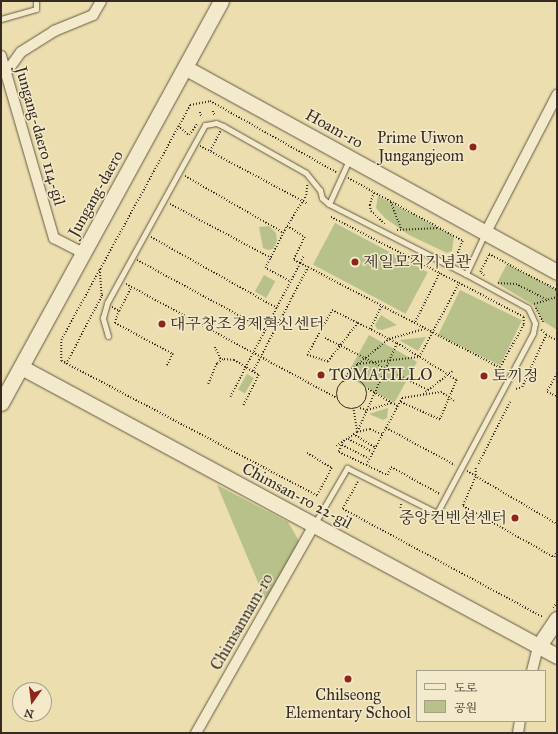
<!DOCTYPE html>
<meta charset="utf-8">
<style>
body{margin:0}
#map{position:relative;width:558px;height:734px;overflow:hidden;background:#ecdeaf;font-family:"IM FELL Great Primer","Noto Serif KR",serif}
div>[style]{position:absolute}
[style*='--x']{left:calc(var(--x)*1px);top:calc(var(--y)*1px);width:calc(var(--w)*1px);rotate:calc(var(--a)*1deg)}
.green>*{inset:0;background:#b9c18a;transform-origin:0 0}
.path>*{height:1.5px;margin-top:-0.75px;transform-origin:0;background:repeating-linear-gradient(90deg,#362b22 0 1px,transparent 0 3px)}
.path>.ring{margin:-0.75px;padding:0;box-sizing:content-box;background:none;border:1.5px solid #362b22;border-radius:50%}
.roads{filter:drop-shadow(0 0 1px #645845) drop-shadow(0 0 1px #645845)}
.lane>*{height:5px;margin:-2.5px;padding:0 2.5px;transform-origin:2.5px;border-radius:2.5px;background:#f3eacb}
.street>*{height:10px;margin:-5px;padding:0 5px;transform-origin:5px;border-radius:5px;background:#f3eacb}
.secondary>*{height:15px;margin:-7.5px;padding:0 7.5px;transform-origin:7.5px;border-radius:7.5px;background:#f3eacb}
.dots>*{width:11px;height:11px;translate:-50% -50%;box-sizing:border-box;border:2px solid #f3eacb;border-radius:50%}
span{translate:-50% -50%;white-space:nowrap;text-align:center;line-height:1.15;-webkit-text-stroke:3px #f3eacb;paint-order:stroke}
.street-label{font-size:16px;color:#362b22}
.poi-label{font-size:16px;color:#362b22}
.right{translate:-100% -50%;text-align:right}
.left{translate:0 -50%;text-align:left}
.frame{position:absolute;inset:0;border:2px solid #362b22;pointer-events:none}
.legend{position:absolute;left:416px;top:670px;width:130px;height:52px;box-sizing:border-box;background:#f3eacb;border:1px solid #a79e87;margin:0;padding:5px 7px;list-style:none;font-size:12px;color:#362b22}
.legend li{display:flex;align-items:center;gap:8px;height:20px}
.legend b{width:20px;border:1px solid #a79e87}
.north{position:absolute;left:12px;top:682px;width:40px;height:40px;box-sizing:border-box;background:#f3eacb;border:1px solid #a79e87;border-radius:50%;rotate:194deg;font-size:11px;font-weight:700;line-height:16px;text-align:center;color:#362b22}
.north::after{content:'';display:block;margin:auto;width:14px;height:18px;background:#8f2418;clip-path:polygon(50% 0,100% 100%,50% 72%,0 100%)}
</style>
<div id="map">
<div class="green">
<div style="clip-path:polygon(378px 196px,454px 236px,452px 251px,447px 253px,409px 235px,385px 218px,376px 208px)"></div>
<div style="left:335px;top:223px;width:105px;height:47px;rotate:28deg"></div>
<div style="clip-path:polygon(269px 226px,276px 233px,277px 241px,273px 249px,268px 250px,263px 248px,259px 227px)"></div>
<div style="clip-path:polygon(507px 264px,557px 290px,557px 330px,543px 321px,533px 305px,497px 283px)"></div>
<div style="left:264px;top:275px;width:13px;height:19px;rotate:29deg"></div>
<div style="left:460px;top:290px;width:69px;height:50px;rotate:26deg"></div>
<div style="clip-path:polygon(381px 315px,397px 325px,382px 330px,377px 329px,375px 325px)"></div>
<div style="left:369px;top:335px;width:55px;height:47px;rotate:29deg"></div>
<div style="clip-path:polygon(426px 337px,418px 351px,399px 340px)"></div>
<div style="left:247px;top:374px;width:8px;height:18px;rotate:30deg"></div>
<div style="clip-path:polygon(388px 408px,387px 418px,383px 420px,369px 414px)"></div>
<div style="clip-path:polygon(217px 485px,288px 522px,302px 546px,268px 606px)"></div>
</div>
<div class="path">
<div style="--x:213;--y:111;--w:5;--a:68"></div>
<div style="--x:200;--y:112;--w:6;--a:72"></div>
<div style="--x:178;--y:126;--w:14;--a:39"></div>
<div style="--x:189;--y:135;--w:14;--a:-54"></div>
<div style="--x:200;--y:146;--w:123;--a:28.2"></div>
<div style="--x:210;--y:151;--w:22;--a:-63"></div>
<div style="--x:185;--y:176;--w:114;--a:29.9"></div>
<div style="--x:348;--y:178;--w:131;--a:28.7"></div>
<div style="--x:463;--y:241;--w:16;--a:112"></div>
<div style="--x:457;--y:256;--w:8;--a:166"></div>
<div style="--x:374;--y:193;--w:13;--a:108"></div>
<div style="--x:370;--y:205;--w:6;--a:81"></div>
<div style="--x:371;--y:211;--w:19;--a:43"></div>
<div style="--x:391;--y:202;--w:30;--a:69"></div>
<div style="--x:170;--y:204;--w:115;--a:28.1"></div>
<div style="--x:331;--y:217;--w:123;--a:27.2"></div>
<div style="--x:440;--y:273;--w:56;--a:116.6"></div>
<div style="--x:287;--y:226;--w:36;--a:-58"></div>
<div style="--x:306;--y:195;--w:10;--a:-84"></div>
<div style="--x:397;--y:230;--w:42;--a:-2.7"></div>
<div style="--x:151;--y:237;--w:145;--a:29.4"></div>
<div style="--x:137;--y:260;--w:147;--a:28.5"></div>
<div style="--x:100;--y:269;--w:26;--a:86"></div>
<div style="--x:441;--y:274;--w:20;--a:27"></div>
<div style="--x:484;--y:276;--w:6;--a:-135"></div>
<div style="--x:480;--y:272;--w:20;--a:-63"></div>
<div style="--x:489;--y:254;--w:77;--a:27.9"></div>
<div style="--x:289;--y:281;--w:27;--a:-152"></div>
<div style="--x:265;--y:268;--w:47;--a:-62.4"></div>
<div style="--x:287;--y:226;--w:21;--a:31"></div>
<div style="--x:305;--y:237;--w:25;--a:116"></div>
<div style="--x:294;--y:260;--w:7;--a:27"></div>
<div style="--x:300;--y:263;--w:9;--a:-63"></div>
<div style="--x:498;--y:283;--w:18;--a:3"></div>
<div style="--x:516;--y:284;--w:36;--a:27"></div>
<div style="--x:126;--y:284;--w:240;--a:28.4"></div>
<div style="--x:534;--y:304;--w:24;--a:-17"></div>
<div style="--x:112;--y:307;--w:8;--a:30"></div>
<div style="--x:119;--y:311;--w:27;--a:-63"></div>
<div style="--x:536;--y:308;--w:16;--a:63"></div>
<div style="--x:119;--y:311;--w:13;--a:108"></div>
<div style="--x:115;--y:323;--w:66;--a:28.1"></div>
<div style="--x:173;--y:354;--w:13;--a:117"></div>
<div style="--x:358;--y:323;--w:49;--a:127.6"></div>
<div style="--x:328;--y:362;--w:22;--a:-162"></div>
<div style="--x:307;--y:355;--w:51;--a:-60.9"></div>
<div style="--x:332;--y:310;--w:29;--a:27"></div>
<div style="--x:358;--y:323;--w:44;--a:27.1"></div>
<div style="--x:397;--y:343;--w:70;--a:31.7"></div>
<div style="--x:457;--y:380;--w:43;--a:113"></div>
<div style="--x:440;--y:420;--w:44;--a:-155.8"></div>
<div style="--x:370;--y:329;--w:25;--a:-64"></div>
<div style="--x:546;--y:335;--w:12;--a:24"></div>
<div style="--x:325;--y:338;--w:115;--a:26.8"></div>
<div style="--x:215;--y:347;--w:14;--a:65"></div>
<div style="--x:66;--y:364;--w:78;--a:-62.4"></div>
<div style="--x:102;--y:295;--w:2;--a:63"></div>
<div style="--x:357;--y:364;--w:62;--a:-6.4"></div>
<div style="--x:419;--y:357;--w:84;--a:-61.6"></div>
<div style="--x:459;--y:283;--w:73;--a:27.6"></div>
<div style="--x:524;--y:317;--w:8;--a:90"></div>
<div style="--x:524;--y:325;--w:49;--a:119.2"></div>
<div style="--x:253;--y:371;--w:118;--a:-62.1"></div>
<div style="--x:557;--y:374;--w:21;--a:119"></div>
<div style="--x:547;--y:392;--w:11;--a:22"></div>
<div class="ring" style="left:337px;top:379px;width:28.5px;height:28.5px"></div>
<div style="--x:343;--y:382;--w:13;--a:-61"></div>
<div style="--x:349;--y:371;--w:51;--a:-38.7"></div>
<div style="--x:389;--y:339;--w:37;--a:-16"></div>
<div style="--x:208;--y:384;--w:23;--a:-67"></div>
<div style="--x:217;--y:363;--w:8;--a:-30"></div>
<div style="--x:224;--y:359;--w:10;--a:6"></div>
<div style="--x:234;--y:360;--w:29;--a:31"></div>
<div style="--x:259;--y:375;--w:34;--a:117"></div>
<div style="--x:368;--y:389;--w:34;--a:30"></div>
<div style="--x:516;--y:389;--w:6;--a:-18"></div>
<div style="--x:522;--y:387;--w:57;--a:-65.2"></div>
<div style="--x:546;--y:335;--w:7;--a:-135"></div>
<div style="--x:423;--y:394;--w:37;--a:-38"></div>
<div style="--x:230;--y:397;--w:151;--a:-62.4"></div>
<div style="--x:300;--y:263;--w:231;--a:27.6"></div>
<div style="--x:360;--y:408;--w:7;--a:16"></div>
<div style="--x:367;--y:410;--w:25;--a:-16"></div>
<div style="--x:354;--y:410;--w:20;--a:81"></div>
<div style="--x:386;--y:428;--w:78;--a:28.2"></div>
<div style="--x:357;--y:432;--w:98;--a:-65.8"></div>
<div style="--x:353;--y:434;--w:26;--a:31"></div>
<div style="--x:348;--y:439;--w:27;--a:28"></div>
<div style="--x:344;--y:440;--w:13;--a:113"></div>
<div style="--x:339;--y:452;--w:53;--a:25.6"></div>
<div style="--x:387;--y:475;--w:9;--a:-63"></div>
<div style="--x:391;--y:467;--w:56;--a:28.9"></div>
<div style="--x:342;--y:445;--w:30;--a:27"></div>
<div style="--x:336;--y:446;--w:25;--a:-34"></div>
<div style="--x:357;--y:432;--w:13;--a:-13"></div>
<div style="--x:370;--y:429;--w:13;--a:23"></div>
<div style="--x:307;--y:453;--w:29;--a:31"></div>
<div style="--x:332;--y:468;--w:32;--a:118"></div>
<div style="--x:317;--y:496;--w:289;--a:-152.2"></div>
<div style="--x:61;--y:361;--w:21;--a:-90"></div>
<div style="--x:61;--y:340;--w:268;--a:-61.2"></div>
<div style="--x:190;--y:105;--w:20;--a:-11"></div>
<div style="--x:210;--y:101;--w:145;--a:29.4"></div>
<div style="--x:478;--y:464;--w:70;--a:-62.7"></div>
<div style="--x:366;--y:465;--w:76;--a:-61.8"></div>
<div style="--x:402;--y:398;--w:39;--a:-9"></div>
<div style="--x:441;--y:392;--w:17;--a:33"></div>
<div style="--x:476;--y:468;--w:9;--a:90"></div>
<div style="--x:476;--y:477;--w:32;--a:114"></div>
<div style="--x:463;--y:506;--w:104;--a:29.3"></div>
<div style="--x:554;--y:557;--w:7;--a:-63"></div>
<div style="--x:467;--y:471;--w:104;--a:30.5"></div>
<div style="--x:358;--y:482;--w:31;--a:119"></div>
<div style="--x:343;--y:509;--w:227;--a:28.4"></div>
<div style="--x:400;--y:508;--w:4;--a:-76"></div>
<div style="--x:553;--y:608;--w:7;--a:-56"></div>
</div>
<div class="roads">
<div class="lane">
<div style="--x:1;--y:19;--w:36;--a:-16"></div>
<div style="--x:36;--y:9;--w:8;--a:-90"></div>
<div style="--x:329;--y:204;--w:48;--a:-65.6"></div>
<div style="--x:108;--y:336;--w:19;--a:-106"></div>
<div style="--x:103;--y:318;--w:16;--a:-75"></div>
<div style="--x:107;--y:303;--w:203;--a:-61.2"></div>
<div style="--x:205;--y:125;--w:11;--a:-10"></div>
<div style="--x:216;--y:123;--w:8;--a:23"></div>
<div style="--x:223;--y:126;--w:95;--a:29.5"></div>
<div style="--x:306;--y:173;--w:22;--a:51"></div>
<div style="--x:320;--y:190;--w:8;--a:76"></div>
<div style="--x:322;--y:198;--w:9;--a:41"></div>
<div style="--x:329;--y:204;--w:154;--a:27.1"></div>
<div style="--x:315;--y:523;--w:64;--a:-59.8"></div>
<div style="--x:347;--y:468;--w:101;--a:26.6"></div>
<div style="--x:437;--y:513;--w:204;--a:-61.9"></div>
<div style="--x:533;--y:333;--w:10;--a:-79"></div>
<div style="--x:535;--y:323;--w:17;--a:-115"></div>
<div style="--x:528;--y:308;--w:71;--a:-151.3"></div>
<div style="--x:466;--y:274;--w:43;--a:-65.2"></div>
</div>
<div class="street">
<div style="--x:1;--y:56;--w:190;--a:73.8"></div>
<div style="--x:54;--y:238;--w:34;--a:27"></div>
<div style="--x:5;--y:74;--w:27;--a:-54"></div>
<div style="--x:21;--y:52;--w:39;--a:-32"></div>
<div style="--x:54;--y:31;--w:42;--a:-22.3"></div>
<div style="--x:93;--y:15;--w:16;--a:-60"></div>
<div style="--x:485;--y:234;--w:157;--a:-62.6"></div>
<div style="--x:532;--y:671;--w:25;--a:-76"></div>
<div style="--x:196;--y:733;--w:239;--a:-60.4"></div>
<div style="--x:518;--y:733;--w:12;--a:-81"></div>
</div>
<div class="secondary">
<div style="--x:186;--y:68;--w:423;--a:28.8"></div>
<div style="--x:21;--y:367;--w:609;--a:28.33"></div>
<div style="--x:1;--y:403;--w:458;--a:-61.3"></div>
<div style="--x:538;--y:647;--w:34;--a:-56"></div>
</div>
</div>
<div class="dots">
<div style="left:473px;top:147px;background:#8f2418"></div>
<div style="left:355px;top:262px;background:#8f2418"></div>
<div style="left:162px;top:324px;background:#8f2418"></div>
<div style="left:321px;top:375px;background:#8f2418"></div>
<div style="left:484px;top:376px;background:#8f2418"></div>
<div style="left:515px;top:518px;background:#8f2418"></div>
<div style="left:348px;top:679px;background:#8f2418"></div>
</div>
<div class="street-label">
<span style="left:334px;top:129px;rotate:29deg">Hoam-ro</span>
<span style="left:40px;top:136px;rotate:74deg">Jungang-daero 114-gil</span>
<span style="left:96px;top:194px;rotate:-61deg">Jungang-daero</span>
<span style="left:297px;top:496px;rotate:28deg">Chimsan-ro 22-gil</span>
<span style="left:242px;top:622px;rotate:-60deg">Chimsannam-ro</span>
</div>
<div class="poi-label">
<span class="right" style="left:464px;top:147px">Prime Uiwon<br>Jungangjeom</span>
<span class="left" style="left:363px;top:262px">제일모직기념관</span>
<span class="left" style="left:170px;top:324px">대구창조경제혁신센터</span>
<span class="left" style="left:329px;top:375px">TOMATILLO</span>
<span class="left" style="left:492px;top:376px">토끼정</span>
<span class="right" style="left:507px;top:518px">중앙컨벤션센터</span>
<span style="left:348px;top:704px">Chilseong<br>Elementary School</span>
</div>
<div class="frame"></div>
<ul class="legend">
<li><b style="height:5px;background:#f3eacb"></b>도로</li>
<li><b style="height:11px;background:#b9c18a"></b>공원</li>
</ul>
<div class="north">N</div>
</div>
